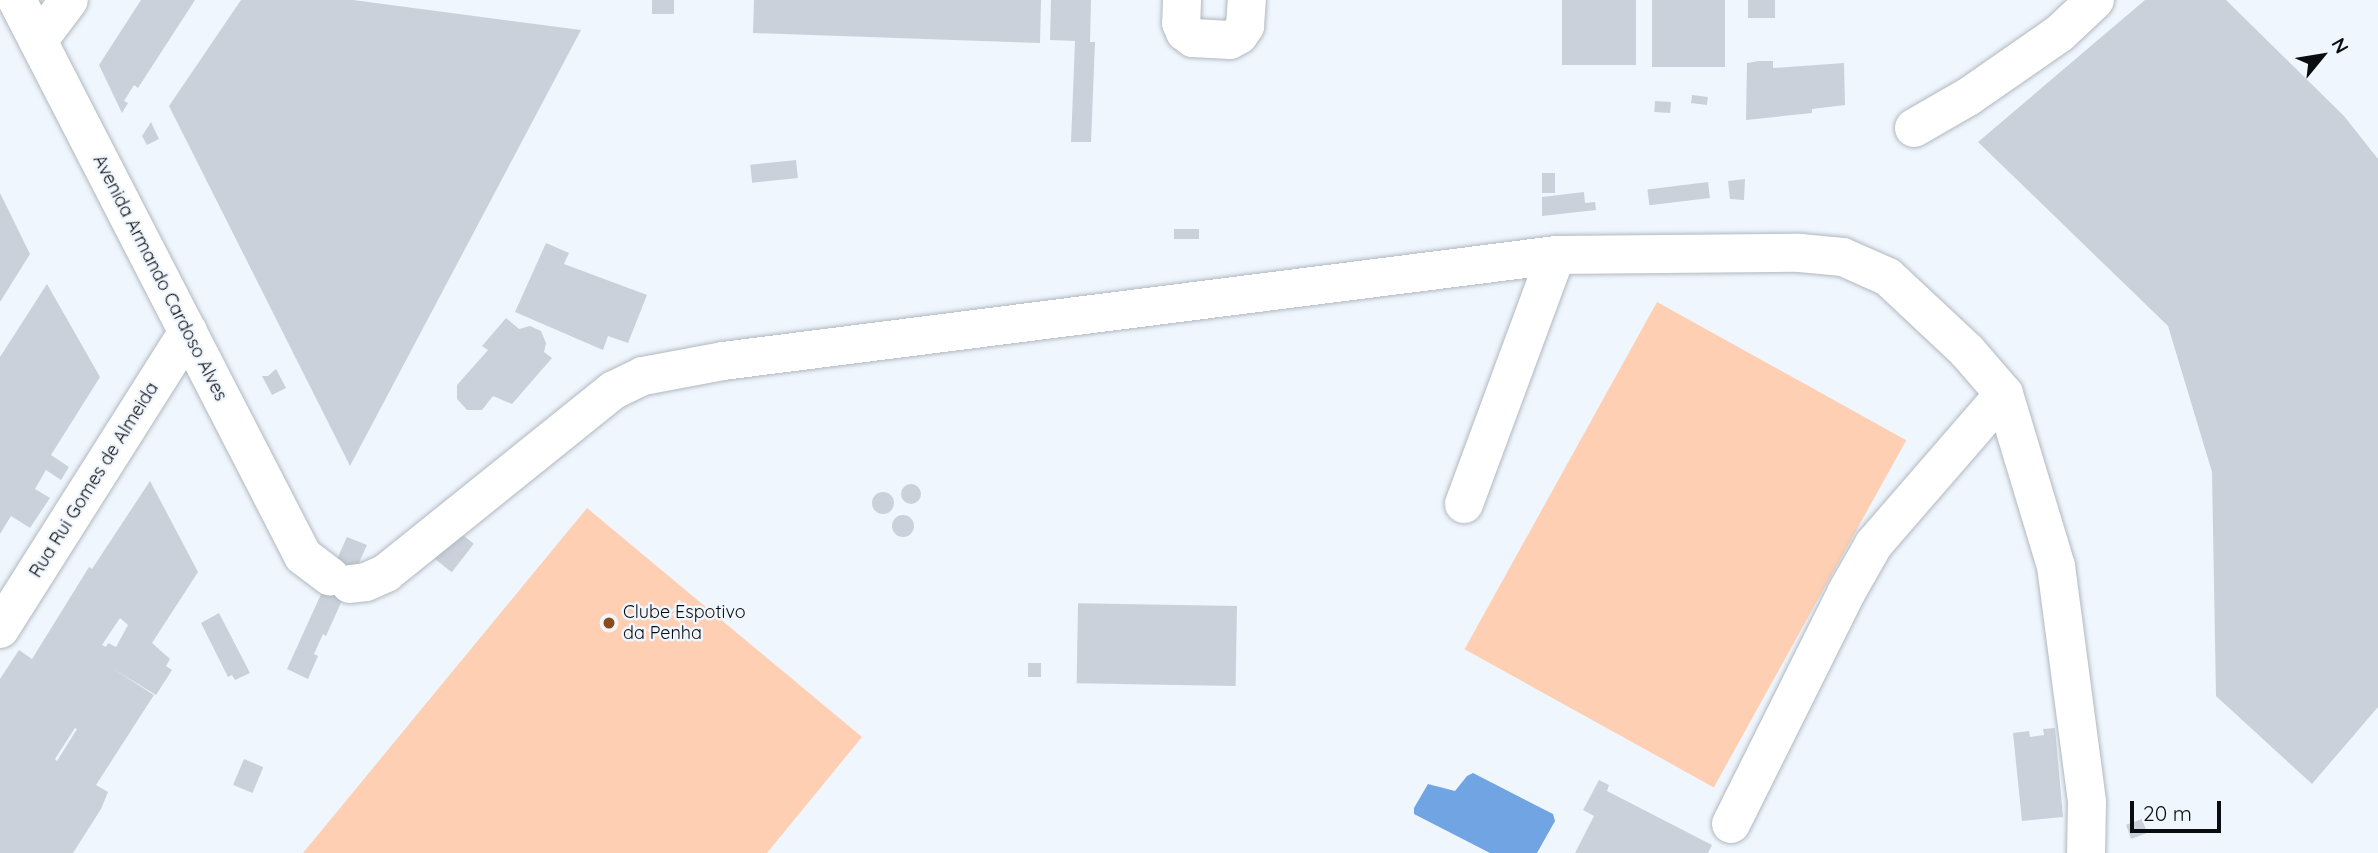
<!DOCTYPE html>
<style>
body{margin:0}
#map{position:relative;width:2378px;height:853px;overflow:hidden;background:#f0f6fd;font-family:Quicksand,sans-serif}
div>[style]{position:absolute}
[style*='--x']{left:calc(var(--x)*1px);top:calc(var(--y)*1px);width:calc(var(--w)*1px);rotate:calc(var(--a)*1deg)}
.green>*{inset:0;background:#fecfb3;transform-origin:0 0}
.water>*{inset:0;background:#70a4e3}
.building>*{inset:0;background:#cad1da;transform-origin:0 0}
.round{border-radius:50%}
.roads{filter:drop-shadow(0 0 2px #b1b8c0) drop-shadow(0 0 2px #b1b8c0)}
.minor>*{height:38px;margin:-19px;padding:0 19px;transform-origin:19px;border-radius:19px;background:#fff}
.dots>*{width:19px;height:19px;translate:-50% -50%;box-sizing:border-box;border:4px solid #f0f6fd;border-radius:50%}
span{translate:-50% -50%;white-space:nowrap;text-align:center;line-height:1.15;-webkit-text-stroke:5px #f0f6fd;paint-order:stroke}
.street-label{font-size:18px;color:#0a0d0f}
.poi-label{font-size:18px;color:#0a0d0f}
.left{translate:0 -50%;text-align:left}
.north{position:absolute;left:2287px;top:21px;width:70px;height:70px;-webkit-text-stroke:5px #f0f6fd;paint-order:stroke;rotate:60deg;font-size:19px;font-weight:700;line-height:28px;text-align:center;color:#0a0d0f}
.north::after{content:'';display:block;margin:auto;width:24px;height:32px;background:#0a0d0f;clip-path:polygon(50% 0,100% 100%,50% 72%,0 100%)}
.scale{position:absolute;left:2130px;top:801px;width:91px;height:32px;box-sizing:border-box;border:4px solid #0a0d0f;border-top:0;padding-left:9px;font-size:21px;line-height:24px;white-space:nowrap;color:#0a0d0f;-webkit-text-stroke:5px #f0f6fd;paint-order:stroke}
</style>
<div id="map">
<div class="green">
<div style="left:1657px;top:302px;width:285px;height:397px;rotate:29deg"></div>
<div style="clip-path:polygon(587px 508px,862px 737px,767px 853px,303px 853px)"></div>
</div>
<div class="water">
<div style="clip-path:polygon(1473px 773px,1553px 814px,1555px 821px,1537px 853px,1490px 853px,1414px 814px,1414px 808px,1428px 784px,1455px 791px,1467px 776px)"></div>
</div>
<div class="building">
<div style="clip-path:polygon(141px 0,195px 0,138px 88px,134px 85px,124px 101px,128px 103px,122px 113px,99px 65px)"></div>
<div style="clip-path:polygon(241px 0,353px 0,581px 30px,350px 466px,169px 106px)"></div>
<div style="left:652px;top:0;width:22px;height:14px"></div>
<div style="clip-path:polygon(754px 0,1041px 0,1040px 43px,753px 33px)"></div>
<div style="clip-path:polygon(1051px 0,1091px 0,1090px 42px,1095px 42px,1091px 142px,1071px 142px,1075px 41px,1050px 40px)"></div>
<div style="left:1562px;top:0;width:74px;height:65px"></div>
<div style="left:1652px;top:0;width:73px;height:67px"></div>
<div style="left:1748px;top:0;width:27px;height:18px"></div>
<div style="clip-path:polygon(2145px 0,2226px 0,2344px 116px,2378px 159px,2378px 707px,2312px 784px,2216px 696px,2212px 472px,2168px 326px,1978px 142px)"></div>
<div style="clip-path:polygon(1758px 61px,1773px 61px,1773px 68px,1844px 63px,1845px 105px,1812px 109px,1812px 113px,1746px 120px,1747px 63px)"></div>
<div style="left:1692px;top:95px;width:16px;height:8px;rotate:7deg"></div>
<div style="left:1655px;top:101px;width:16px;height:11px;rotate:4deg"></div>
<div style="clip-path:polygon(151px 122px,159px 139px,147px 145px,142px 136px)"></div>
<div style="left:796px;top:160px;width:18px;height:46px;rotate:84deg"></div>
<div style="left:1542px;top:173px;width:13px;height:20px"></div>
<div style="clip-path:polygon(1745px 179px,1744px 200px,1730px 199px,1728px 181px)"></div>
<div style="left:1708px;top:182px;width:16px;height:61px;rotate:83deg"></div>
<div style="clip-path:polygon(1584px 192px,1585px 203px,1595px 202px,1596px 210px,1542px 216px,1542px 197px)"></div>
<div style="clip-path:polygon(0 193px,30px 254px,0 302px)"></div>
<div style="left:1199px;top:229px;width:10px;height:25px;rotate:90deg"></div>
<div style="clip-path:polygon(546px 243px,569px 253px,564px 264px,647px 295px,628px 343px,608px 336px,603px 350px,515px 312px)"></div>
<div style="clip-path:polygon(47px 284px,100px 377px,51px 455px,69px 467px,61px 480px,46px 470px,35px 489px,50px 498px,30px 528px,11px 516px,0 534px,0 357px)"></div>
<div style="clip-path:polygon(506px 318px,519px 329px,530px 326px,541px 331px,546px 343px,544px 352px,552px 358px,512px 404px,493px 396px,482px 410px,467px 410px,457px 399px,457px 385px,488px 350px,482px 346px)"></div>
<div style="clip-path:polygon(276px 369px,286px 388px,272px 395px,262px 376px,268px 376px)"></div>
<div style="clip-path:polygon(evenodd,150px 481px,198px 572px,152px 643px,170px 659px,166px 666px,172px 670px,156px 695px,112px 668px,154px 695px,96px 785px,108px 792px,101px 809px,73px 853px,0 853px,0 679px,19px 650px,32px 659px,89px 567px,92px 569px,150px 481px,120px 618px,128px 625px,116px 647px,108px 643px,106px 647px,102px 645px,120px 618px,150px 481px,75px 728px,77px 729px,57px 761px,55px 759px,75px 728px)"></div>
<div class="round" style="left:901px;top:484px;width:20px;height:20px"></div>
<div class="round" style="left:872px;top:492px;width:22px;height:22px"></div>
<div class="round" style="left:892px;top:515px;width:22px;height:22px"></div>
<div style="left:455px;top:529px;width:24px;height:36px;rotate:38deg"></div>
<div style="clip-path:polygon(347px 537px,367px 545px,326px 636px,323px 634px,314px 654px,318px 656px,308px 679px,287px 669px)"></div>
<div style="left:1237px;top:606px;width:80px;height:159px;rotate:91deg"></div>
<div style="clip-path:polygon(219px 613px,250px 673px,235px 680px,232px 675px,228px 677px,201px 623px)"></div>
<div style="left:1028px;top:663px;width:13px;height:14px"></div>
<div style="clip-path:polygon(2055px 728px,2063px 817px,2022px 821px,2013px 733px,2029px 731px,2030px 737px,2044px 735px,2043px 729px)"></div>
<div style="left:244px;top:759px;width:21px;height:28px;rotate:23deg"></div>
<div style="clip-path:polygon(1599px 780px,1609px 785px,1607px 791px,1712px 845px,1708px 853px,1575px 853px,1594px 816px,1583px 810px)"></div>
<div style="left:2142px;top:819px;width:15px;height:17px;rotate:70deg"></div>
</div>
<div class="roads">
<div class="minor">
<div style="--x:17;--y:0;--w:625;--a:62.78"></div>
<div style="--x:303;--y:556;--w:34;--a:37"></div>
<div style="--x:1182;--y:0;--w:23;--a:92"></div>
<div style="--x:1181;--y:23;--w:10;--a:66"></div>
<div style="--x:1185;--y:32;--w:10;--a:37"></div>
<div style="--x:1193;--y:38;--w:37;--a:3"></div>
<div style="--x:1230;--y:40;--w:10;--a:-29"></div>
<div style="--x:1239;--y:35;--w:11;--a:-56"></div>
<div style="--x:1245;--y:26;--w:26;--a:-86"></div>
<div style="--x:38;--y:41;--w:51;--a:-52.9"></div>
<div style="--x:1914;--y:128;--w:62;--a:-29.9"></div>
<div style="--x:1968;--y:97;--w:112;--a:-34.8"></div>
<div style="--x:2060;--y:33;--w:48;--a:-43.3"></div>
<div style="--x:1464;--y:504;--w:265;--a:-69.7"></div>
<div style="--x:350;--y:584;--w:16;--a:-7"></div>
<div style="--x:366;--y:582;--w:22;--a:-24"></div>
<div style="--x:386;--y:573;--w:292;--a:-38.8"></div>
<div style="--x:614;--y:390;--w:32;--a:-26"></div>
<div style="--x:643;--y:376;--w:81;--a:-10.6"></div>
<div style="--x:723;--y:361;--w:840;--a:-7.25"></div>
<div style="--x:1556;--y:255;--w:244;--a:-0.5"></div>
<div style="--x:1800;--y:253;--w:43;--a:5.3"></div>
<div style="--x:1843;--y:257;--w:49;--a:24"></div>
<div style="--x:1888;--y:277;--w:108;--a:43.1"></div>
<div style="--x:1967;--y:351;--w:57;--a:49.3"></div>
<div style="--x:2004;--y:394;--w:180;--a:73.2"></div>
<div style="--x:2056;--y:566;--w:239;--a:82.5"></div>
<div style="--x:2087;--y:803;--w:50;--a:91.1"></div>
<div style="--x:0;--y:629;--w:352;--a:-57.7"></div>
<div style="--x:1731;--y:824;--w:258;--a:-63.5"></div>
<div style="--x:1846;--y:593;--w:56;--a:-60.3"></div>
<div style="--x:1874;--y:544;--w:198;--a:-49.1"></div>
</div>
</div>
<div class="dots">
<div style="left:609px;top:623px;background:#8d4a1b"></div>
</div>
<div class="street-label">
<span style="left:160px;top:278px;rotate:63deg">Avenida Armando Cardoso Alves</span>
<span style="left:94px;top:480px;rotate:-58deg">Rua Rui Gomes de Almeida</span>
</div>
<div class="poi-label">
<span class="left" style="left:623px;top:623px">Clube Espotivo<br>da Penha</span>
</div>
<div class="north">N</div>
<div class="scale">20 m</div>
</div>
